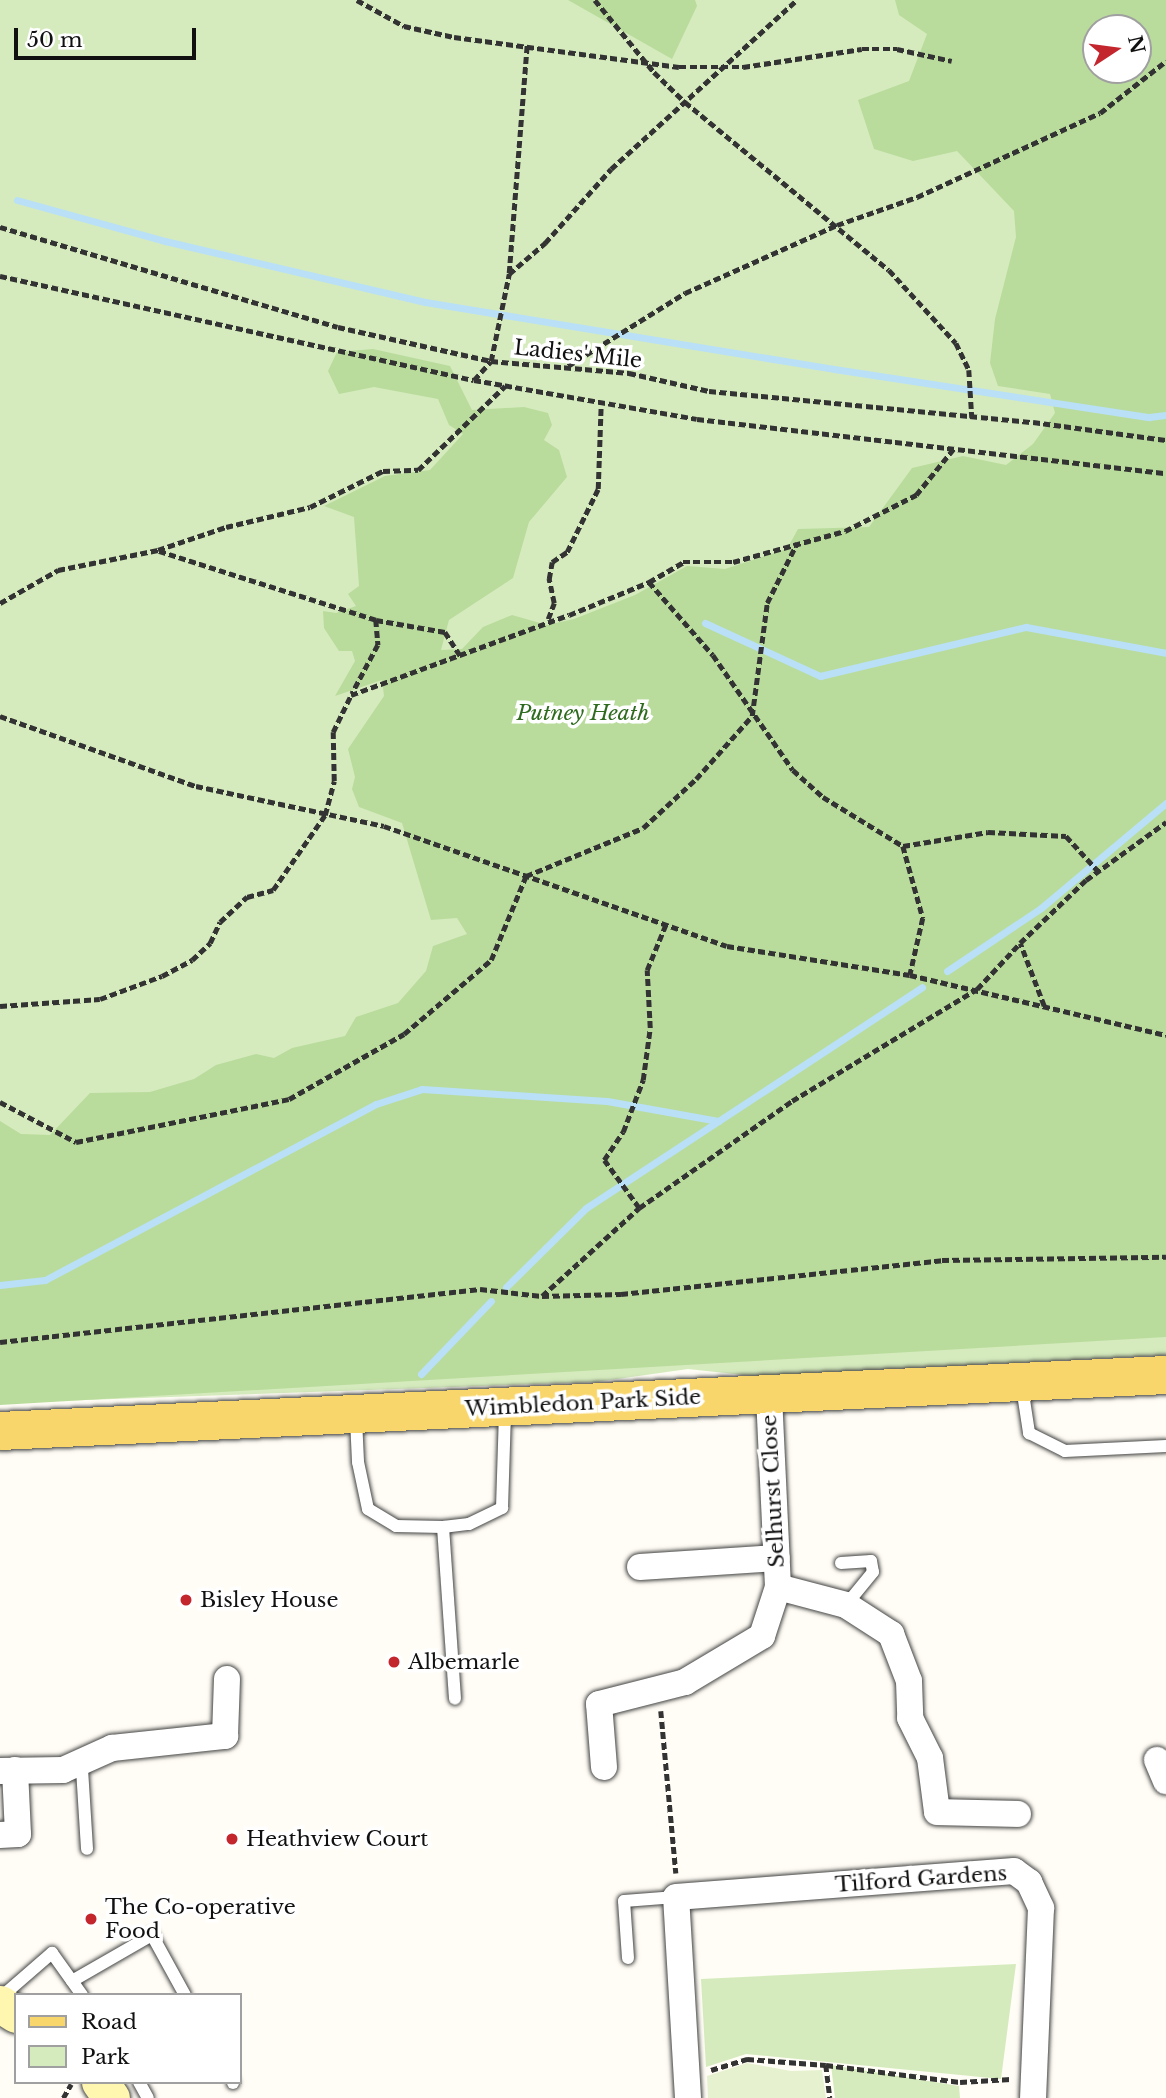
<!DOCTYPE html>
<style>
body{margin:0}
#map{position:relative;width:1166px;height:2098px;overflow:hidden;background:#fffdf5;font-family:"Libre Baskerville",serif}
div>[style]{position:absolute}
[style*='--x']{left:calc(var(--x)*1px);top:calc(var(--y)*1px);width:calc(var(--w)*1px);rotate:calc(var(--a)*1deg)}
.green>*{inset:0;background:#d5ebbd}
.forest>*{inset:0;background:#b9dc9c}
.pitch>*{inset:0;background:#e6f2cf}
.stream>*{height:7px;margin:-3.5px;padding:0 3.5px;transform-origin:3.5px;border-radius:3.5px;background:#b9e0f7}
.path>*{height:4.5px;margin-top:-2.25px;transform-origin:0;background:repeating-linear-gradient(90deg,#333 0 7px,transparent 0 10.5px)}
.roads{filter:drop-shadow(0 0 2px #444) drop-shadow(0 0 2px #444)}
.lane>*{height:12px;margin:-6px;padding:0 6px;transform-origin:6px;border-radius:6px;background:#fff}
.street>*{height:26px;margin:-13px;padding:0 13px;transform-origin:13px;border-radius:13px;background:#fff}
.secondary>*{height:37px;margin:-18.5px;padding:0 18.5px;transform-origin:18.5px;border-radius:18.5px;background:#fff6b0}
.primary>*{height:38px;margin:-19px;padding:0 19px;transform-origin:19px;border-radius:19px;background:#f9d66b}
.dots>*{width:19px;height:19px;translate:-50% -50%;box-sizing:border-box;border:4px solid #fff;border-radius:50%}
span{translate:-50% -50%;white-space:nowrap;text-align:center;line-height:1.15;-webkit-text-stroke:7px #fff;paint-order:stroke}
.street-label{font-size:21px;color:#111}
.park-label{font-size:21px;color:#2f6b1f;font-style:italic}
.poi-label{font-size:21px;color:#111}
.left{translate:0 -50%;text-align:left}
.legend{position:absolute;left:14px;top:1993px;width:228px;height:91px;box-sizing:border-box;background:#fff;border:2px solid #a0a0a0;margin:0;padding:9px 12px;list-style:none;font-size:21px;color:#111}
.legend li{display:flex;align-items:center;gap:14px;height:35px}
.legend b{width:35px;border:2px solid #a0a0a0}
.north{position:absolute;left:1082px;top:14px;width:70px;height:70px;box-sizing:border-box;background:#fff;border:2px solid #a0a0a0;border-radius:50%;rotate:77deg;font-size:19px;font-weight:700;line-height:28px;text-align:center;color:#111}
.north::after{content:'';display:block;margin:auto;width:24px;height:32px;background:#c4262e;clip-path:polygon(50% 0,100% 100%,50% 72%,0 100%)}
.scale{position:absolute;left:14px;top:28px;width:182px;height:32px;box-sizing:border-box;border:4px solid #111;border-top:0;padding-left:9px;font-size:21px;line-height:24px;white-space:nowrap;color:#111;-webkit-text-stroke:5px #fff;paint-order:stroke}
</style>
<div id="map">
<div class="green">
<div style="clip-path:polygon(evenodd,0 0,1166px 0,1166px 1355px,753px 1376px,688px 1369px,596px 1382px,0 1403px,0 0,1096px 28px,1138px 28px,1138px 70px,1096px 70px,1096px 28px)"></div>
<div style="clip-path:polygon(1016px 1964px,1001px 2079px,746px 2054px,706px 2067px,701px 1979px)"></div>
<div style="clip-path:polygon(831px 2065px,959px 2086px,960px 2098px,835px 2098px)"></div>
</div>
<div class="forest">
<div style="clip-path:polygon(568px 0,695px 0,697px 6px,672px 59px)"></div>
<div style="clip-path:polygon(evenodd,895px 0,1166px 0,1166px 1337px,0 1405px,0 1121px,21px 1134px,50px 1135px,90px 1093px,150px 1092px,194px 1079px,216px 1065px,256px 1054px,274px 1058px,292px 1048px,345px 1036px,356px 1017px,398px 1003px,426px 971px,433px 946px,467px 934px,457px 918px,431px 920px,402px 823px,359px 807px,352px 789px,355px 777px,348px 749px,384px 696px,382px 680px,335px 696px,355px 661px,352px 651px,339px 651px,324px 628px,323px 611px,336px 613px,356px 606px,348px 594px,359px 586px,354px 517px,324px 506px,385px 476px,430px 470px,463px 434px,449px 425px,438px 399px,374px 387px,339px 394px,328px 371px,337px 352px,373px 349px,450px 366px,472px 410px,524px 407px,548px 413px,552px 425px,544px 440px,559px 450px,567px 477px,529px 522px,513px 578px,449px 620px,441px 650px,462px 649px,483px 627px,512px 615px,547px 625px,574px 619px,635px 595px,687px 566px,725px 569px,787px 549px,798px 529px,869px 527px,912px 468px,963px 456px,1006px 465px,1033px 444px,1055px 413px,1050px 394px,998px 386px,990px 363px,995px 319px,1016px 237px,1014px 211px,957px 151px,913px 161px,874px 149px,858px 100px,909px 81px,927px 34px,899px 15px,895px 0,1138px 28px,1138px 70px,1096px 70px,1096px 28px,1138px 28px)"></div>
</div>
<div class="pitch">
<div style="clip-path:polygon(747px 2063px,791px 2071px,822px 2070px,826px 2098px,708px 2098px,707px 2076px)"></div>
</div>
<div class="stream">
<div style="--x:17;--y:200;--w:154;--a:15.5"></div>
<div style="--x:165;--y:241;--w:267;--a:13.2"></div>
<div style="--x:425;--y:302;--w:414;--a:9.3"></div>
<div style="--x:834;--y:369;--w:319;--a:8.7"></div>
<div style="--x:1149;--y:417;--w:17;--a:-7"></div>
<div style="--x:705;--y:623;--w:127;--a:24.7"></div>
<div style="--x:820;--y:676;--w:212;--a:-13.4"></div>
<div style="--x:1026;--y:627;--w:142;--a:10.5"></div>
<div style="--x:947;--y:971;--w:113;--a:-33.8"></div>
<div style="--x:1041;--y:908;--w:163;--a:-40"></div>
<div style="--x:0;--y:1285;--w:45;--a:-6.3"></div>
<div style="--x:45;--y:1280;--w:375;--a:-28"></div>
<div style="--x:376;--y:1104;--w:48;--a:-18.1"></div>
<div style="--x:422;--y:1089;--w:185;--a:3.7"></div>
<div style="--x:607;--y:1101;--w:113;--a:10.2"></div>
<div style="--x:506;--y:1287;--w:112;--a:-44.6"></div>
<div style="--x:586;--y:1208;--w:402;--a:-33.3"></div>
<div style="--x:421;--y:1374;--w:101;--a:-46.2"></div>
</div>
<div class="path">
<div style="--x:357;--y:0;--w:54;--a:29"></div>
<div style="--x:404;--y:26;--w:51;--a:12.4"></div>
<div style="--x:454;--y:37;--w:227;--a:7.6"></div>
<div style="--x:679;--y:67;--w:64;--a:0"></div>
<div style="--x:743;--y:67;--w:120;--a:-8.6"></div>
<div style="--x:862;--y:49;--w:35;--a:0"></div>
<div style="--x:897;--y:49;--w:56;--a:12.3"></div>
<div style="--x:595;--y:0;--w:93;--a:50.7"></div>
<div style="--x:654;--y:72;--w:43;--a:44.1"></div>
<div style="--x:685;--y:102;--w:264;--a:39.5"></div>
<div style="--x:889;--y:270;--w:99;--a:47.5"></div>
<div style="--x:956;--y:343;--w:30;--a:64"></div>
<div style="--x:969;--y:370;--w:48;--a:86.4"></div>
<div style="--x:0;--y:227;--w:352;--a:16.5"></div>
<div style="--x:338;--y:327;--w:157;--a:12.5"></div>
<div style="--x:491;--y:361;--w:139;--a:5"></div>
<div style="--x:629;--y:373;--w:82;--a:12.7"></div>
<div style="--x:709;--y:391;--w:325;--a:5.5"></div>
<div style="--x:1033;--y:422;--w:134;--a:7.7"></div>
<div style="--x:509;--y:273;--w:229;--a:-85.5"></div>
<div style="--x:0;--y:276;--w:485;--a:12.4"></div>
<div style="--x:474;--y:380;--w:226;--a:9.9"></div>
<div style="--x:697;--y:419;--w:472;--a:6.6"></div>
<div style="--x:568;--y:366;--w:138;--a:-32"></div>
<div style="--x:685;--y:293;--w:167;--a:-24.1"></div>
<div style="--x:837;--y:225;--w:85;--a:-19.3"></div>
<div style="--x:917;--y:197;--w:201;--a:-24.7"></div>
<div style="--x:1100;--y:113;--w:84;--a:-38.2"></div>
<div style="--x:474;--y:380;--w:25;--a:-48"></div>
<div style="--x:491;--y:361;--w:89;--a:-78.3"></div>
<div style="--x:509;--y:274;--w:48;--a:-40.7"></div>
<div style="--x:545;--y:243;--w:99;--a:-48.3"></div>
<div style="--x:611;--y:169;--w:251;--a:-42.3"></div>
<div style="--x:159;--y:551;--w:228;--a:17.6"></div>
<div style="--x:376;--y:620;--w:25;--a:85"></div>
<div style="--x:378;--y:645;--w:55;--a:118"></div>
<div style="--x:649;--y:582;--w:97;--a:48.8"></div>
<div style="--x:713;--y:655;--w:140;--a:55.2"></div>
<div style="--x:793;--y:770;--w:40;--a:42"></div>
<div style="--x:823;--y:797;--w:94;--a:31.5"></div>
<div style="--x:903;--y:846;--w:75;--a:74.5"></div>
<div style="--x:923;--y:918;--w:58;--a:102.8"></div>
<div style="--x:0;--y:603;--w:67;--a:-29.6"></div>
<div style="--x:58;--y:570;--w:102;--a:-11.3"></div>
<div style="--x:158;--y:550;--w:72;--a:-18.7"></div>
<div style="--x:226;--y:527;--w:86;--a:-13.4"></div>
<div style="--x:310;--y:507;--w:81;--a:-26.3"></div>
<div style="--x:383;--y:471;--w:35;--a:-2"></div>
<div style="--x:418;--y:470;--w:121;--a:-44"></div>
<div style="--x:548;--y:619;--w:17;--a:-69"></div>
<div style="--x:554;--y:603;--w:25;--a:-102"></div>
<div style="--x:549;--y:579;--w:17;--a:-80"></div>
<div style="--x:552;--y:562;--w:18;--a:-34"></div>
<div style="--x:567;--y:552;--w:70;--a:-63.8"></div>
<div style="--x:598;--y:489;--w:87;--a:-88"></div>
<div style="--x:376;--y:620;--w:70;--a:9.9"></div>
<div style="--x:445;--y:632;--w:30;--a:57"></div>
<div style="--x:0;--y:716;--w:208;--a:19.7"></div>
<div style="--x:196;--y:786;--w:192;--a:12"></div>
<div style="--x:384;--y:826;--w:363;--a:19.3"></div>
<div style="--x:727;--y:946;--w:185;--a:9"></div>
<div style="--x:910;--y:975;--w:263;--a:13.2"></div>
<div style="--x:903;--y:846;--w:86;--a:-9.4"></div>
<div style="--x:988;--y:832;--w:78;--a:2.9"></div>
<div style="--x:1066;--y:836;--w:49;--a:47.5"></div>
<div style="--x:0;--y:1006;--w:100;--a:-4"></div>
<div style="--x:100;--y:999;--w:66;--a:-20.4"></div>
<div style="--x:162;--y:976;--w:34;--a:-28"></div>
<div style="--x:192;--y:960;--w:25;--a:-43"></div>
<div style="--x:210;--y:943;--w:23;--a:-65"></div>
<div style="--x:220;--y:922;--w:37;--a:-43"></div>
<div style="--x:247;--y:897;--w:27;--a:-15"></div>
<div style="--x:273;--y:890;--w:91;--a:-55.3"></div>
<div style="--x:325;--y:815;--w:35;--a:-75"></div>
<div style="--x:334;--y:781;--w:49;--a:-91.2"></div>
<div style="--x:333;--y:732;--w:41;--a:-64.1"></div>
<div style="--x:351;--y:695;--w:232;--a:-20.2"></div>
<div style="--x:569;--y:615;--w:87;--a:-22.4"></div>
<div style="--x:649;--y:582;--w:39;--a:-30"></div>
<div style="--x:683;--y:562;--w:50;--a:0"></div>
<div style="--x:733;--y:562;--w:116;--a:-15.5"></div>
<div style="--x:845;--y:531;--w:80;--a:-26.9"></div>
<div style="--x:916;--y:495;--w:62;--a:-50.9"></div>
<div style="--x:1044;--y:1006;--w:67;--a:-110.9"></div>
<div style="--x:1020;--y:943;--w:91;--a:-43.7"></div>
<div style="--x:1086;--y:880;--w:99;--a:-35.9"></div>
<div style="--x:0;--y:1102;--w:86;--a:27.8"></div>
<div style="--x:76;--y:1142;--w:217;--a:-11.4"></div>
<div style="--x:289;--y:1099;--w:132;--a:-29.5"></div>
<div style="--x:404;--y:1034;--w:114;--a:-40.4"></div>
<div style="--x:491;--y:960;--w:91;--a:-67.4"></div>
<div style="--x:526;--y:876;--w:126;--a:-22.3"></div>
<div style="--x:643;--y:828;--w:72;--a:-42.8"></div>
<div style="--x:696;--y:779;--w:84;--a:-48.4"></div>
<div style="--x:752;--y:716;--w:114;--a:-82.4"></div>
<div style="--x:767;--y:603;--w:67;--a:-63.4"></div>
<div style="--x:639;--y:1208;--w:187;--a:-35"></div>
<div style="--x:792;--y:1101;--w:216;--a:-31.2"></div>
<div style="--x:977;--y:989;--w:63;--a:-46.9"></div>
<div style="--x:542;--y:1296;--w:131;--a:-42.2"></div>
<div style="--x:639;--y:1208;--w:59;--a:-126.1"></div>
<div style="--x:604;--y:1160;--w:34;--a:-56"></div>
<div style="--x:623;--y:1132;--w:56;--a:-69"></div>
<div style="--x:643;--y:1080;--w:52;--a:-82.3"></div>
<div style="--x:650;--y:1028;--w:58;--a:-93"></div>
<div style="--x:647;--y:970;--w:50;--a:-67.6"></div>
<div style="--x:0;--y:1342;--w:483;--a:-6.3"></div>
<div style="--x:480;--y:1289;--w:62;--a:6.4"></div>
<div style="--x:542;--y:1296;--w:79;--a:-1.5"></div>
<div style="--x:621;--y:1294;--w:323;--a:-6"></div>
<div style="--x:942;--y:1260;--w:224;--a:-0.8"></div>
<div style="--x:661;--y:1711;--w:163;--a:84.7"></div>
<div style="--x:826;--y:2065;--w:135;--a:7.2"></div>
<div style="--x:960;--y:2082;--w:51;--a:-3.4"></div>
<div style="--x:711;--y:2070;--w:38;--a:-17"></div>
<div style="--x:747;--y:2059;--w:79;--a:4.3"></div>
<div style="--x:826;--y:2065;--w:33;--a:83"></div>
<div style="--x:63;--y:2098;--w:16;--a:-60"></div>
</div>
<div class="roads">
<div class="lane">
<div style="--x:1022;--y:1387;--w:47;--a:81.3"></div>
<div style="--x:1029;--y:1433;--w:40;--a:26.6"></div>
<div style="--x:1065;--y:1451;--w:101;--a:-2.8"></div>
<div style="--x:356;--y:1419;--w:43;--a:87.3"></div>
<div style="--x:358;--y:1462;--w:48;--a:78"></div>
<div style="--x:368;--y:1509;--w:33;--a:31"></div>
<div style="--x:396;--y:1526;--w:47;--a:1.2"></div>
<div style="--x:443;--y:1527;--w:26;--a:-7"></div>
<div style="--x:469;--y:1524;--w:37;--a:-26"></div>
<div style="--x:502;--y:1508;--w:98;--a:-88.2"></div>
<div style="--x:443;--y:1527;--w:172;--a:86"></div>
<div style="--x:841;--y:1563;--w:30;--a:-4"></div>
<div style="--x:871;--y:1561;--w:11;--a:80"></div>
<div style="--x:873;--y:1572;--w:43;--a:129.3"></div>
<div style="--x:77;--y:1764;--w:7;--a:45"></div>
<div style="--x:82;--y:1769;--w:80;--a:86.4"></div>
<div style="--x:628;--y:1958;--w:57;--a:-94"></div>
<div style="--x:624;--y:1901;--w:52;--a:-4.4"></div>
<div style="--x:72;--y:1981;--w:92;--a:-29.9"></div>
<div style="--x:152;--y:1935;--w:68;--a:61.2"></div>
<div style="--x:0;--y:1998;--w:69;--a:-40.9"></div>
<div style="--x:52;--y:1953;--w:52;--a:54.5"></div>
<div style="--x:139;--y:2082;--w:18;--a:61"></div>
<div style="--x:233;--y:2082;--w:1;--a:90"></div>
</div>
<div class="street">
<div style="--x:640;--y:1567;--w:137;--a:-3.8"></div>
<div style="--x:778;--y:1587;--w:70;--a:14.8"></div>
<div style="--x:846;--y:1605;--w:54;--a:32.8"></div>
<div style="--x:891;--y:1634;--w:50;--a:69"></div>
<div style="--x:909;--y:1681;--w:37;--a:88"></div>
<div style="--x:910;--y:1718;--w:45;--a:63.4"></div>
<div style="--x:930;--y:1758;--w:54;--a:82.6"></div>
<div style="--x:937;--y:1812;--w:81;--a:1.4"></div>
<div style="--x:1157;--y:1760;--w:23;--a:67"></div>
<div style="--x:604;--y:1767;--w:63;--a:-94.5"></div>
<div style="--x:599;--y:1704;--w:89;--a:-14.3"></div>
<div style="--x:685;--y:1682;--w:90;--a:-30.9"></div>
<div style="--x:762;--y:1636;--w:52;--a:-71.9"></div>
<div style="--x:778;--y:1587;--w:192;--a:-92.7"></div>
<div style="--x:0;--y:1771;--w:63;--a:-0.9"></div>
<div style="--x:63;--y:1770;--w:54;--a:-24.2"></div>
<div style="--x:112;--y:1748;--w:114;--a:-6.1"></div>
<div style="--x:225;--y:1736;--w:57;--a:-88"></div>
<div style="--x:0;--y:1835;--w:18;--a:-3"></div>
<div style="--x:18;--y:1834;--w:64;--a:-92.7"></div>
<div style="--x:688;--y:2098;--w:201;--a:-93.4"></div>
<div style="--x:676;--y:1897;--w:339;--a:-4.4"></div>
<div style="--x:1014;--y:1871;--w:19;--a:36"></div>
<div style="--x:1029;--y:1882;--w:29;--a:65"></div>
<div style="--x:1041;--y:1908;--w:190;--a:92.4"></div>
</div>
<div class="secondary">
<div style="--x:0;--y:2004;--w:19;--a:32"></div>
<div style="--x:100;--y:2082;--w:19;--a:55"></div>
</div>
<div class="primary">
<div style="--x:0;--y:1431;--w:1167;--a:-2.75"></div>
</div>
</div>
<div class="dots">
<div style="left:186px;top:1600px;background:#c4262e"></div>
<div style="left:394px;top:1662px;background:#c4262e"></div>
<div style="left:232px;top:1839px;background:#c4262e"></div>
<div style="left:91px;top:1919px;background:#c4262e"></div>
</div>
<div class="street-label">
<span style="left:578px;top:354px;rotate:6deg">Ladies' Mile</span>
<span style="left:583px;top:1403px;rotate:-3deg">Wimbledon Park Side</span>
<span style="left:773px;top:1491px;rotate:-93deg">Selhurst Close</span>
<span style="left:921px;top:1879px;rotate:-4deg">Tilford Gardens</span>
</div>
<div class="park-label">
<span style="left:583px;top:713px">Putney Heath</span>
</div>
<div class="poi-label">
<span class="left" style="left:200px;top:1600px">Bisley House</span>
<span class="left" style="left:408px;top:1662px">Albemarle</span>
<span class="left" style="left:246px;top:1839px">Heathview Court</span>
<span class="left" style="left:105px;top:1919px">The Co-operative<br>Food</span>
</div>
<ul class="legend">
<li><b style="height:9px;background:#f9d66b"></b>Road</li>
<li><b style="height:19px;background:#d5ebbd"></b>Park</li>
</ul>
<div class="north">N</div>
<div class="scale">50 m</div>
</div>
